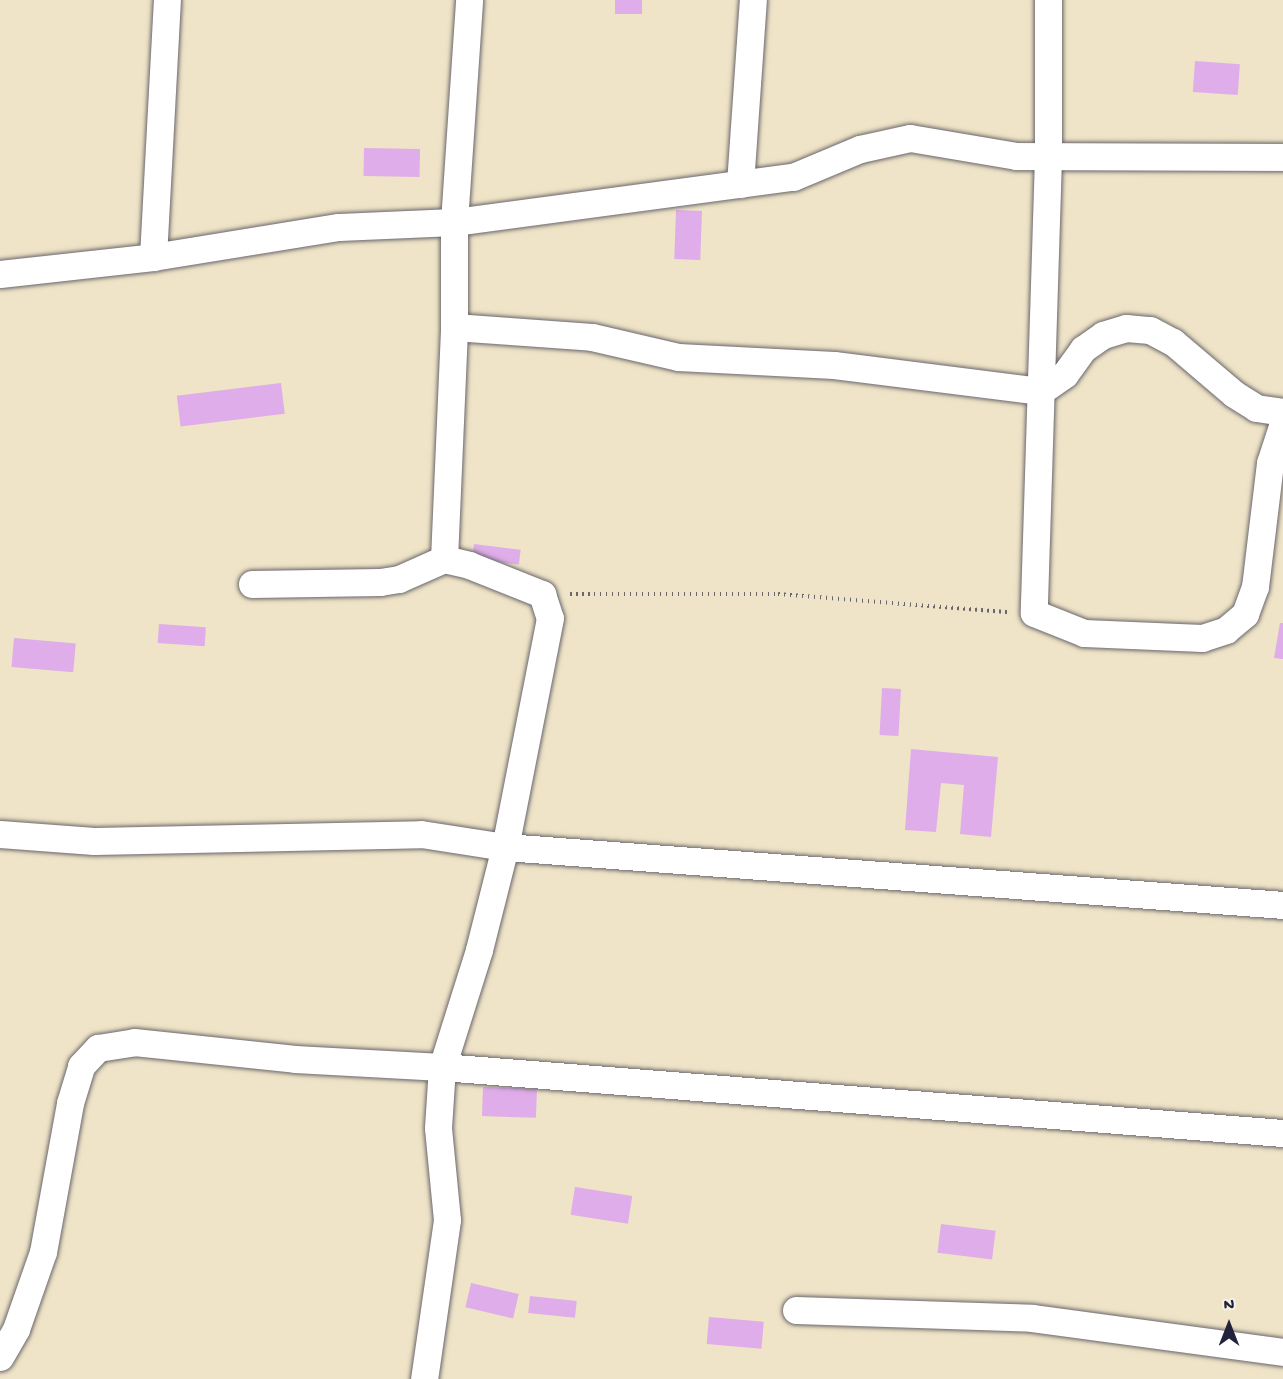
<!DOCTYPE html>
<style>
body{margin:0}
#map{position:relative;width:1283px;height:1379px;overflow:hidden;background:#efe4c7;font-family:"Gochi Hand",sans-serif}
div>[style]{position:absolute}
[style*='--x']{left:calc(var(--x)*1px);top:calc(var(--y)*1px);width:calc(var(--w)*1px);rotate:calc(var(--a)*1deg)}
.building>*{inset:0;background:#dfade9;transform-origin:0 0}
.path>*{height:4px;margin-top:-2px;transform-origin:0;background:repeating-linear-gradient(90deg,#6a666c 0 1.5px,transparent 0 6px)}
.roads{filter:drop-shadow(0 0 2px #6a666c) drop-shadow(0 0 2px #6a666c)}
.street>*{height:27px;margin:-13.5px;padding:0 13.5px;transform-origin:13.5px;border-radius:13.5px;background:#fff}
span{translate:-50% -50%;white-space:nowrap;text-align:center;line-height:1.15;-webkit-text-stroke:5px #f7f3e8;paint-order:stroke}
.north{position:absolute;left:1199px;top:1295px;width:60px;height:60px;-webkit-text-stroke:4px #f7f3e8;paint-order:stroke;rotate:0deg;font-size:16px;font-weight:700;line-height:24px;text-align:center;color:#22223b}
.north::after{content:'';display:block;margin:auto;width:21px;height:27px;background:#22223b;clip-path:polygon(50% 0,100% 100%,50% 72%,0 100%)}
</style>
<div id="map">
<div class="building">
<div style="left:615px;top:0;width:27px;height:14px"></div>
<div style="left:1195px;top:61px;width:45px;height:31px;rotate:4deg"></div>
<div style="left:364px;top:148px;width:56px;height:28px;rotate:1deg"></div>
<div style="left:676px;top:210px;width:26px;height:49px;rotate:2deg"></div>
<div style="left:281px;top:383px;width:31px;height:105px;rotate:83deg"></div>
<div style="left:474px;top:544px;width:47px;height:15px;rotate:7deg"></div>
<div style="clip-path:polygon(1280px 623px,1283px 623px,1283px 659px,1274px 658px)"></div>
<div style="left:159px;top:624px;width:47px;height:19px;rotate:4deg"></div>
<div style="left:14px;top:638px;width:62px;height:29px;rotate:5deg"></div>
<div style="left:882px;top:688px;width:19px;height:47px;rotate:3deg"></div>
<div style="clip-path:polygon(911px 749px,998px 757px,991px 837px,960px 834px,964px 785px,941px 783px,936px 832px,905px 830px)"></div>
<div style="left:483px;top:1087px;width:54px;height:29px;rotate:2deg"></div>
<div style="left:575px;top:1187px;width:58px;height:28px;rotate:9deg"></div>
<div style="left:941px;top:1224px;width:55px;height:29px;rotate:7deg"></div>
<div style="left:471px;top:1283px;width:49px;height:25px;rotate:13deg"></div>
<div style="left:530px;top:1296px;width:47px;height:17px;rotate:6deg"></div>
<div style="left:709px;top:1317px;width:55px;height:27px;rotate:5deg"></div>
</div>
<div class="path">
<div style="--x:570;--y:594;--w:208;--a:0"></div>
<div style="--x:778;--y:594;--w:232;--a:4.5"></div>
</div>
<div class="roads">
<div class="street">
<div style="--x:1048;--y:0;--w:157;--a:90"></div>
<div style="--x:1048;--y:157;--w:456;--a:91.8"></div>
<div style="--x:1034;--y:613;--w:54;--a:21.8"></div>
<div style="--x:1084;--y:633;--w:118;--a:2.4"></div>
<div style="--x:1202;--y:638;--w:25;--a:-18"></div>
<div style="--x:1226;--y:630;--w:25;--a:-40"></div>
<div style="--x:1245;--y:614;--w:29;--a:-70"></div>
<div style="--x:1255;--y:587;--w:125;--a:-83.1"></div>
<div style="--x:1270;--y:463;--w:42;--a:-72"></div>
<div style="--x:740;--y:184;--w:184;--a:-86"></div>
<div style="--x:153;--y:257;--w:257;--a:-86.9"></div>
<div style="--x:0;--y:274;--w:154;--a:-6.3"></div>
<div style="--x:153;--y:257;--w:188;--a:-9.2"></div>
<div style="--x:339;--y:227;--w:115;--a:-2.5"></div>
<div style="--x:454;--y:222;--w:342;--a:-7.6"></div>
<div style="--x:793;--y:177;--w:73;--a:-22.7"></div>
<div style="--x:860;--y:149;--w:51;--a:-12.4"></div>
<div style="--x:910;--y:138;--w:108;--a:9.6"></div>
<div style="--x:1016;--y:156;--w:267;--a:0.2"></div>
<div style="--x:454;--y:327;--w:138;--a:4.1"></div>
<div style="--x:592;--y:337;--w:88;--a:13.1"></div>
<div style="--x:678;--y:357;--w:156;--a:2.9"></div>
<div style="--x:834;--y:365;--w:209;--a:7.2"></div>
<div style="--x:1041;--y:391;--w:29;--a:-35"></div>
<div style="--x:1065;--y:374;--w:31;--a:-54"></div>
<div style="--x:1083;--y:349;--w:24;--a:-35"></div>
<div style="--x:1103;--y:335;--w:24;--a:-17"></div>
<div style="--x:1126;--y:328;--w:24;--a:5"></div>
<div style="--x:1150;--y:330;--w:26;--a:28"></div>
<div style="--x:1173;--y:342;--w:80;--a:40.4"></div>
<div style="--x:1234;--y:394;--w:26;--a:32"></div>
<div style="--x:1256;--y:408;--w:27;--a:8"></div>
<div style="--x:444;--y:559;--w:232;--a:-87.5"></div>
<div style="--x:454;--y:327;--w:105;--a:-90"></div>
<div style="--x:454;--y:222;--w:223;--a:-86.1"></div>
<div style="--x:252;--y:584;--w:128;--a:-0.9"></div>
<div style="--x:380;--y:582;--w:19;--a:-9"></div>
<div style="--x:399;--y:579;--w:49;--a:-24"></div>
<div style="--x:444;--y:559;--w:26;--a:13"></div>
<div style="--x:469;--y:565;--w:79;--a:21.7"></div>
<div style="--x:542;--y:594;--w:25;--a:72"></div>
<div style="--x:550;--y:618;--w:233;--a:101.1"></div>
<div style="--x:505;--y:847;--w:106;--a:104.2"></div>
<div style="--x:479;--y:950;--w:123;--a:107.5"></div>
<div style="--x:442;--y:1067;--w:61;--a:93.8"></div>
<div style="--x:438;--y:1128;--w:92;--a:84.4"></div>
<div style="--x:447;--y:1220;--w:161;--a:98.2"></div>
<div style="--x:0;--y:834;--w:94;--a:4.3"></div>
<div style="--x:94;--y:841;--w:327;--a:-1.2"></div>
<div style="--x:421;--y:834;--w:85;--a:8.8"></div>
<div style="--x:505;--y:847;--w:780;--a:4.26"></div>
<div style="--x:796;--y:1310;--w:236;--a:1.9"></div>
<div style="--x:1032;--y:1318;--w:253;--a:7.7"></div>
<div style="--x:0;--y:1357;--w:32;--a:-60"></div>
<div style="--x:16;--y:1329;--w:82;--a:-70.7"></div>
<div style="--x:43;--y:1252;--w:151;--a:-79.7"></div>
<div style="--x:70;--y:1103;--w:39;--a:-73"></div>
<div style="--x:81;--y:1066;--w:25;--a:-47"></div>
<div style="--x:98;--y:1048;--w:36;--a:-9"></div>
<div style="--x:134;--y:1042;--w:162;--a:6"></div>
<div style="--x:295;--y:1059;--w:147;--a:3.1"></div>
<div style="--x:442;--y:1067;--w:844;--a:4.49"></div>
</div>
</div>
<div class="north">N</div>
</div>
